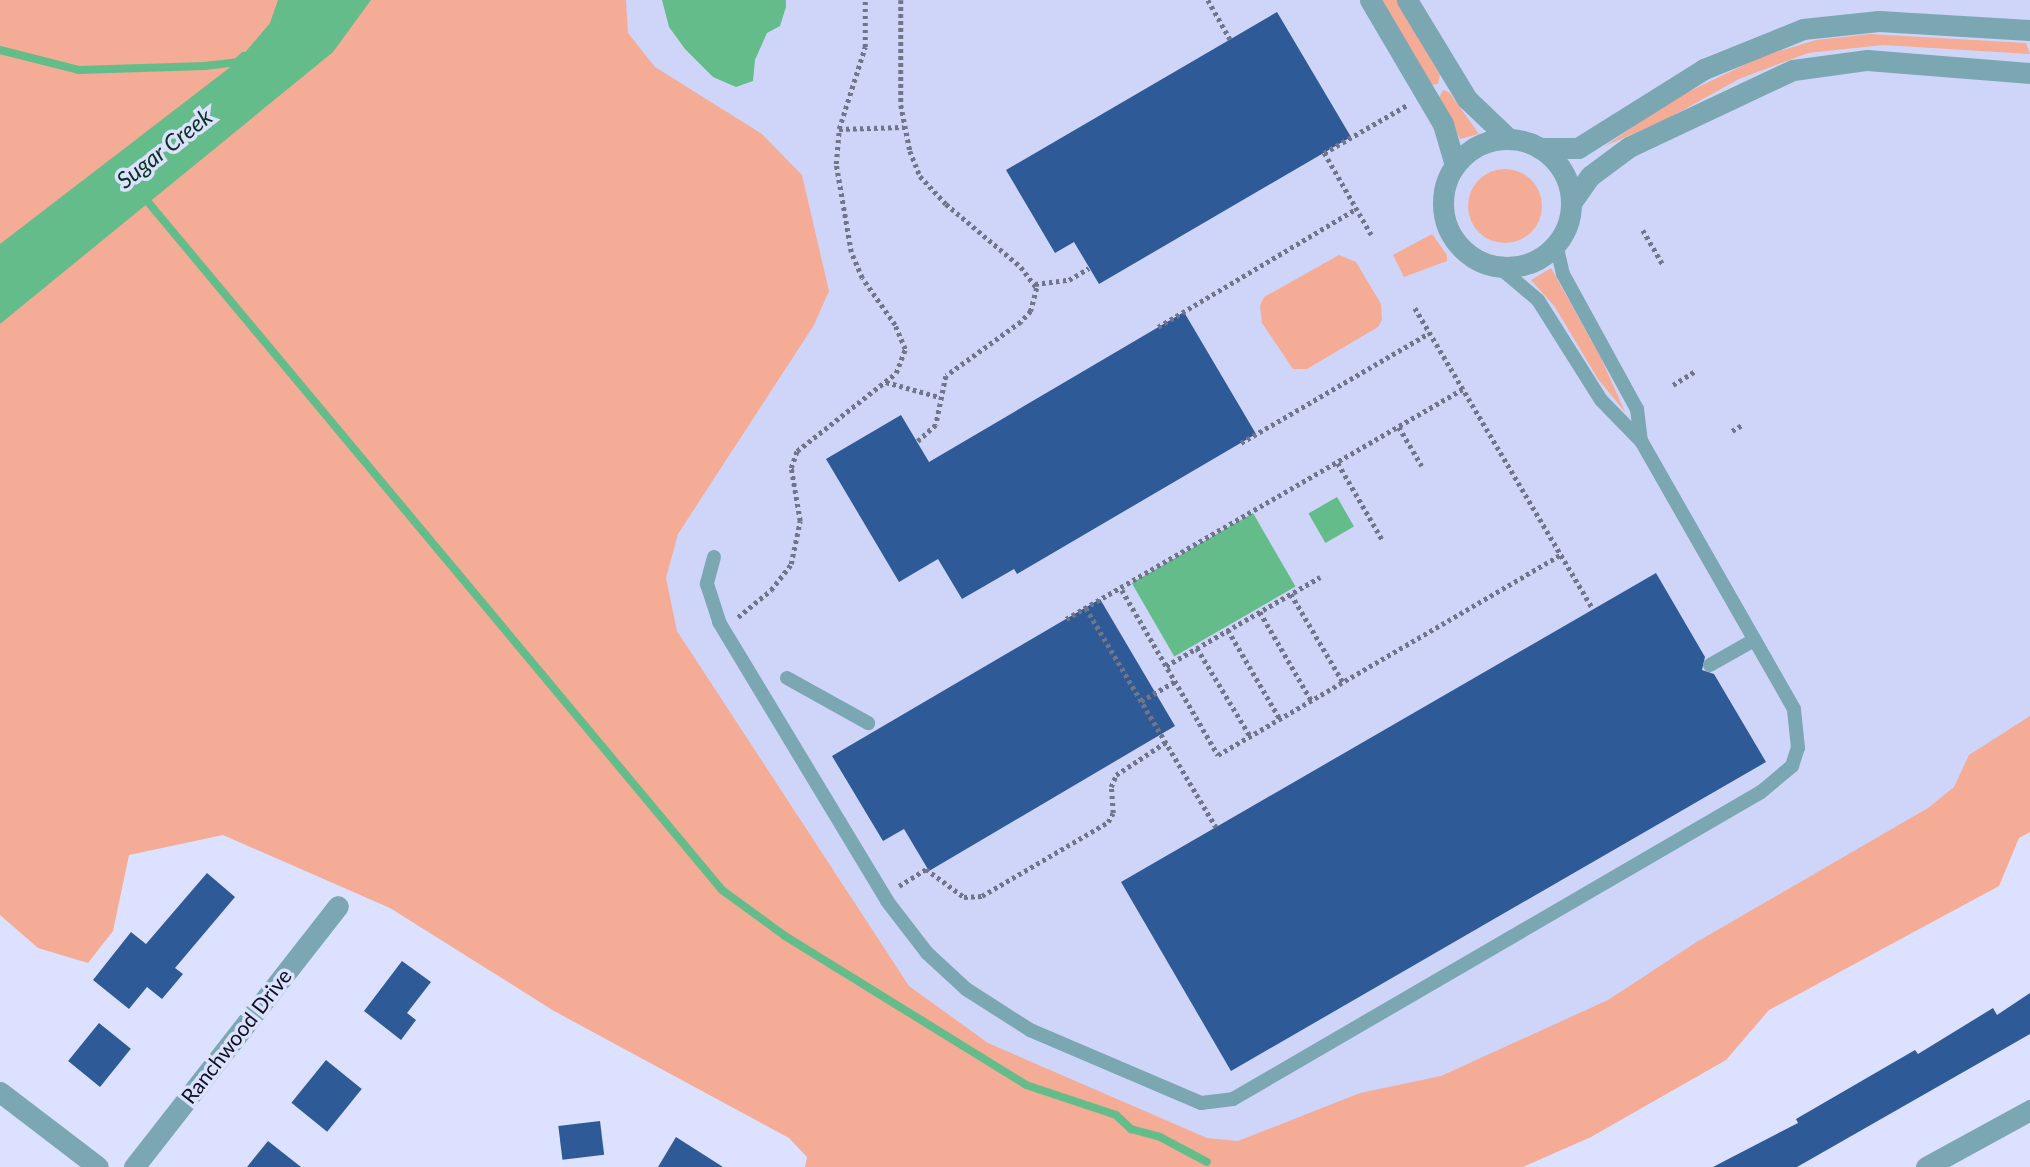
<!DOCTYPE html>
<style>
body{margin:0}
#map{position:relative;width:2030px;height:1167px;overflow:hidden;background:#dbe1fe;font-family:Lato,sans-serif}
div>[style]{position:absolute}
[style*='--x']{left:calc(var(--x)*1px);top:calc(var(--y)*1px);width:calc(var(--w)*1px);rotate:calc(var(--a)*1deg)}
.built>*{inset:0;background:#cfd5f8}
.green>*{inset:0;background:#f4ac96}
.round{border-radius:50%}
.water>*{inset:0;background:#65bc8b;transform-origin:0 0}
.stream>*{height:8px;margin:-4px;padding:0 4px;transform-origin:4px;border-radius:4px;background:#65bc8b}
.building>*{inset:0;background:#2e5a98;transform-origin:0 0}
.path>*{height:4.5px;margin-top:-2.25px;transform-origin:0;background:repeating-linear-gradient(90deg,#717589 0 3.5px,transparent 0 7px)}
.service>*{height:14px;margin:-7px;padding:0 7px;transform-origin:7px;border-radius:7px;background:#7ba7b3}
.minor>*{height:21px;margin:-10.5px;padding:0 10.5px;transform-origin:10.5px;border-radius:10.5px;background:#7ba7b3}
.minor>.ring{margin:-10.5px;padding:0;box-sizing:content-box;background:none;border:21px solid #7ba7b3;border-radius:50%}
span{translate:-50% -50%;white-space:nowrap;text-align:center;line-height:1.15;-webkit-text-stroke:7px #dbe1fe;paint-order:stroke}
.street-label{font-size:21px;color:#0d0f1b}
.water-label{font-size:23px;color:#0a311d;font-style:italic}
</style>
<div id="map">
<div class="built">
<div style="clip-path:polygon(477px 0,2030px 0,2030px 824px,1419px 1167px,1060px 1167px,0 460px)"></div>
</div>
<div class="green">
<div style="clip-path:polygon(0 0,626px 0,628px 33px,655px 67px,762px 134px,802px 175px,829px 291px,814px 325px,678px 534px,666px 578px,677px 631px,909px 986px,988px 1043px,1207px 1138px,1238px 1141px,1360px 1093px,1441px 1076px,1608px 1000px,1695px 943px,1928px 808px,1954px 787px,1969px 755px,2030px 716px,2030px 832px,2019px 838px,1999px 886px,1769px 1010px,1726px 1060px,1591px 1137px,1523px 1167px,805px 1167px,807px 1157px,789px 1138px,554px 1011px,390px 908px,223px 835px,129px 855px,113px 931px,88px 963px,38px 948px,0 915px)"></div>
<div style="clip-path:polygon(1381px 0,1397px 0,1440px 75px,1438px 84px,1431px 85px)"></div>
<div style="clip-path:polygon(1870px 34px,2026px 43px,2030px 54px,1883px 45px,1808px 53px,1739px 79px,1665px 120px,1605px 146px,1673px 99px,1763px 56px,1816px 40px)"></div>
<div style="clip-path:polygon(1443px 90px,1449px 92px,1479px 134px,1460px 139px,1439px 98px)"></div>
<div class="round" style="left:1468px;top:169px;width:74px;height:74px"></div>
<div style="clip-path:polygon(1432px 234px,1447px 255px,1447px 261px,1404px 277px,1393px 255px)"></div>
<div style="clip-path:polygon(1339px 255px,1356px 262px,1381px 304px,1382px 320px,1378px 327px,1307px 369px,1293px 369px,1262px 323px,1260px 306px,1264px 297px)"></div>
<div style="clip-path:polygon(1551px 268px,1601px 358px,1625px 412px,1598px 379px,1555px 307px,1531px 280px)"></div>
</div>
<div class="water">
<div style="clip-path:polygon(278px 0,371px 0,333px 52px,0 324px,0 244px,237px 62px,270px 23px)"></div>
<div style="clip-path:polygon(662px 0,786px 0,786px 7px,780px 26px,767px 33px,755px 60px,753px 81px,736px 87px,713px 77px,685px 49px,669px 27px)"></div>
<div style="left:1337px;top:497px;width:34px;height:33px;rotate:60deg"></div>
<div style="left:1253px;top:513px;width:85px;height:140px;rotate:60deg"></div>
</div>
<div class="stream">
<div style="--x:0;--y:50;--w:81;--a:14.2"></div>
<div style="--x:79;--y:70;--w:126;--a:-1.8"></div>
<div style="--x:205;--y:66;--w:32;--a:-7"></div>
<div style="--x:237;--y:62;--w:9;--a:-41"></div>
<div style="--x:143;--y:196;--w:904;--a:50.16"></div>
<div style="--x:722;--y:890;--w:78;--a:36.1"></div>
<div style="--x:785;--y:936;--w:283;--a:31.7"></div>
<div style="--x:1026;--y:1085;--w:95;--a:18.4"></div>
<div style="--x:1116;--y:1115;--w:21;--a:43"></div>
<div style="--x:1131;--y:1129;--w:30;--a:15"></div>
<div style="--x:1160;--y:1137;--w:53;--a:28"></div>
</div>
<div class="building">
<div style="clip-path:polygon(1277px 12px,1351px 137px,1099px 284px,1074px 242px,1055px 253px,1006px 170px)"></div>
<div style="clip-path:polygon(1184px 312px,1256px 434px,1017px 574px,1014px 569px,962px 599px,938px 559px,899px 582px,826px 459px,901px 415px,929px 462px)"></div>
<div style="clip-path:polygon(1656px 573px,1705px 657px,1702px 670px,1714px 674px,1766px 762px,1231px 1071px,1121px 882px)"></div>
<div style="clip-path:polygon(1100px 599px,1175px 726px,929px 871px,904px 829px,883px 841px,832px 756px)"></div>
<div style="clip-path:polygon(207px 873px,235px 897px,175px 968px,183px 974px,162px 999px,147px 987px,129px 1009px,93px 980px,131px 932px,146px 944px)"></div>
<div style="clip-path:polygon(402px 961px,431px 982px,407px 1013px,416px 1020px,401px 1040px,364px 1011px)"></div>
<div style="clip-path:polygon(2030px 993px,2030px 1034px,1797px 1167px,1713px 1167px,1798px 1123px,1796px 1119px,1915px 1050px,1918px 1054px,1993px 1008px,1997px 1015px)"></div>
<div style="left:99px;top:1023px;width:41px;height:49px;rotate:39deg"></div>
<div style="left:326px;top:1060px;width:46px;height:55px;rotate:39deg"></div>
<div style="left:600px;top:1121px;width:34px;height:42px;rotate:83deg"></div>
<div style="clip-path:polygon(676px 1137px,723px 1167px,658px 1167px)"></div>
<div style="clip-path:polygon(268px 1141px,301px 1167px,247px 1167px)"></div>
</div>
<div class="path">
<div style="--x:901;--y:0;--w:105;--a:90"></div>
<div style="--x:901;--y:105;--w:47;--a:78.9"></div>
<div style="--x:910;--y:151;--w:27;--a:68"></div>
<div style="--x:920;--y:176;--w:38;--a:47"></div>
<div style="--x:946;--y:204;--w:98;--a:40"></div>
<div style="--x:1021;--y:267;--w:26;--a:53"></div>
<div style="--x:1037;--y:288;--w:24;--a:105"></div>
<div style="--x:1031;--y:311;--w:15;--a:132"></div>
<div style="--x:1021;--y:322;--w:92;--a:144.2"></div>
<div style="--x:946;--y:376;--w:50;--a:101.5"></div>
<div style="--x:936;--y:425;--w:25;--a:138"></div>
<div style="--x:1208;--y:0;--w:45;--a:60.6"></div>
<div style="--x:839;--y:129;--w:64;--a:-1.8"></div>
<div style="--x:1643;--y:230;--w:39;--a:60"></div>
<div style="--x:1371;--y:235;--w:95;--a:-119.8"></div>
<div style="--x:1324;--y:153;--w:96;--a:-30"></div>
<div style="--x:1035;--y:284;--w:34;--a:-7"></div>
<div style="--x:1069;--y:280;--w:23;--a:-31"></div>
<div style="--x:1415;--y:308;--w:350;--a:59.4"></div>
<div style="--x:1158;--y:327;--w:230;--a:-30.8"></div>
<div style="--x:886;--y:382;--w:55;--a:15.8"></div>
<div style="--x:1673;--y:385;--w:26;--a:-32"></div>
<div style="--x:1399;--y:427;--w:45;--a:59.5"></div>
<div style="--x:1732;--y:431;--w:12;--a:-31"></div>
<div style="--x:1241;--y:443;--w:218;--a:-30.3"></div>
<div style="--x:1338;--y:463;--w:90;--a:60"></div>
<div style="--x:1122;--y:590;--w:191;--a:59.8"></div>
<div style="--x:1218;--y:755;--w:396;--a:-30.3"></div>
<div style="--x:1291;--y:594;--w:102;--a:59.4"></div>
<div style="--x:1086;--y:608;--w:255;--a:59.3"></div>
<div style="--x:1260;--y:612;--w:102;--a:59.9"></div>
<div style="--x:738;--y:617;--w:43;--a:-39.3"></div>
<div style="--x:771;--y:590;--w:33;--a:-52"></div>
<div style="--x:791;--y:564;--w:44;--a:-78.2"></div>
<div style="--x:800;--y:521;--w:54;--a:-99.6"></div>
<div style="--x:791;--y:468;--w:18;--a:-71"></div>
<div style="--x:797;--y:451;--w:126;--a:-38.2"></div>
<div style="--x:896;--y:373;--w:26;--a:-69"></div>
<div style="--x:905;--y:349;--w:26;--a:-113"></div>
<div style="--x:895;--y:325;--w:57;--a:-125.1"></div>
<div style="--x:862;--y:278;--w:28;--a:-113"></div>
<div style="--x:851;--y:252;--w:89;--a:-99.7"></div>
<div style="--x:836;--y:164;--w:35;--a:-85"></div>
<div style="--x:839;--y:129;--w:86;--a:-72.4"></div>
<div style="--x:865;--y:47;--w:47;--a:-90"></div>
<div style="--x:1066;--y:619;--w:458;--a:-30.1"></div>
<div style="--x:1228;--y:630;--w:103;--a:59.7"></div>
<div style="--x:1197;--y:648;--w:103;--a:58.9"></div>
<div style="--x:1166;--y:666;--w:178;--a:-30"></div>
<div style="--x:1141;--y:701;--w:39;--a:-30"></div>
<div style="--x:899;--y:886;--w:32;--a:-32"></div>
<div style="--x:926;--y:869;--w:47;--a:36.4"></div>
<div style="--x:964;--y:897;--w:18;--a:-3"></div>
<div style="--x:982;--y:896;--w:146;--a:-30.4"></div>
<div style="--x:1108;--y:822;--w:10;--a:-61"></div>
<div style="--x:1113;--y:813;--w:26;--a:-94"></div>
<div style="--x:1111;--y:787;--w:13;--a:-67"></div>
<div style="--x:1116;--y:775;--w:60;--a:-33.4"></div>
</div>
<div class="service">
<div style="--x:1556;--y:244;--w:31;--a:77"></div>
<div style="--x:1563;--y:274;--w:154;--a:61.3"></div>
<div style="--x:1637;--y:409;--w:32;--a:83"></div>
<div style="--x:714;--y:557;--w:28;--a:105"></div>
<div style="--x:707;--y:584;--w:40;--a:72"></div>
<div style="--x:719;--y:622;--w:326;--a:58.9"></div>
<div style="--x:887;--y:901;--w:66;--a:52.4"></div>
<div style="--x:927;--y:953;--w:53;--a:42.7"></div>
<div style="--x:966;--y:989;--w:76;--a:32.6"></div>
<div style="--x:1030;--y:1030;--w:186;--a:23.1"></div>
<div style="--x:1201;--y:1103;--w:32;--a:-7"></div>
<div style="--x:1233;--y:1099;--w:611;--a:-30.18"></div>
<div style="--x:1761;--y:792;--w:40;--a:-40"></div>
<div style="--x:1792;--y:766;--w:19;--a:-72"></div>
<div style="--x:1798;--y:748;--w:39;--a:-96"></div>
<div style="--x:1794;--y:709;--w:309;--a:-119.7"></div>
<div style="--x:1641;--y:441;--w:57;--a:-134.3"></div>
<div style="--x:1601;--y:400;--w:118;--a:-122.2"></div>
<div style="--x:1538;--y:300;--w:51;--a:-139.8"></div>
<div style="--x:1710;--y:665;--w:51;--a:-29.6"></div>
<div style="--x:787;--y:678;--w:93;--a:29.1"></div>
</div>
<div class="minor">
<div style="--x:1370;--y:0;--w:144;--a:59.5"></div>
<div style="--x:1443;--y:124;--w:43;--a:73.7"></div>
<div style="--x:1407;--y:0;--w:116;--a:58.8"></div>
<div style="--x:1467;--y:99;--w:58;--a:43.6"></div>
<div class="ring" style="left:1443px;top:139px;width:107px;height:107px"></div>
<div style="--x:1539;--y:148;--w:39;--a:0"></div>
<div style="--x:1578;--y:148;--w:149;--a:-32.1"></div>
<div style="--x:1704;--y:69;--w:107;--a:-22"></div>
<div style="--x:1803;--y:29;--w:76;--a:-6"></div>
<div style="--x:1879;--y:21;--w:151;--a:3.4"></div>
<div style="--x:1571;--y:203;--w:33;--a:-55"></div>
<div style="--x:1590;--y:176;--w:49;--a:-36.6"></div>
<div style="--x:1629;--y:147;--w:181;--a:-25.2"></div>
<div style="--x:1793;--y:70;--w:75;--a:-7.7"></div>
<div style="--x:1867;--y:60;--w:164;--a:4.6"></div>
<div style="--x:0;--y:1092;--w:123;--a:37.4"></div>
<div style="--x:134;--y:1167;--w:331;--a:-52"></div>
<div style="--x:1926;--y:1167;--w:119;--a:-28.7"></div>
</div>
<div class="street-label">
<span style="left:236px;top:1036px;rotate:-52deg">Ranchwood Drive</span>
</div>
<div class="water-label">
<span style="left:164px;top:148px;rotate:-38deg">Sugar Creek</span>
</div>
</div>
